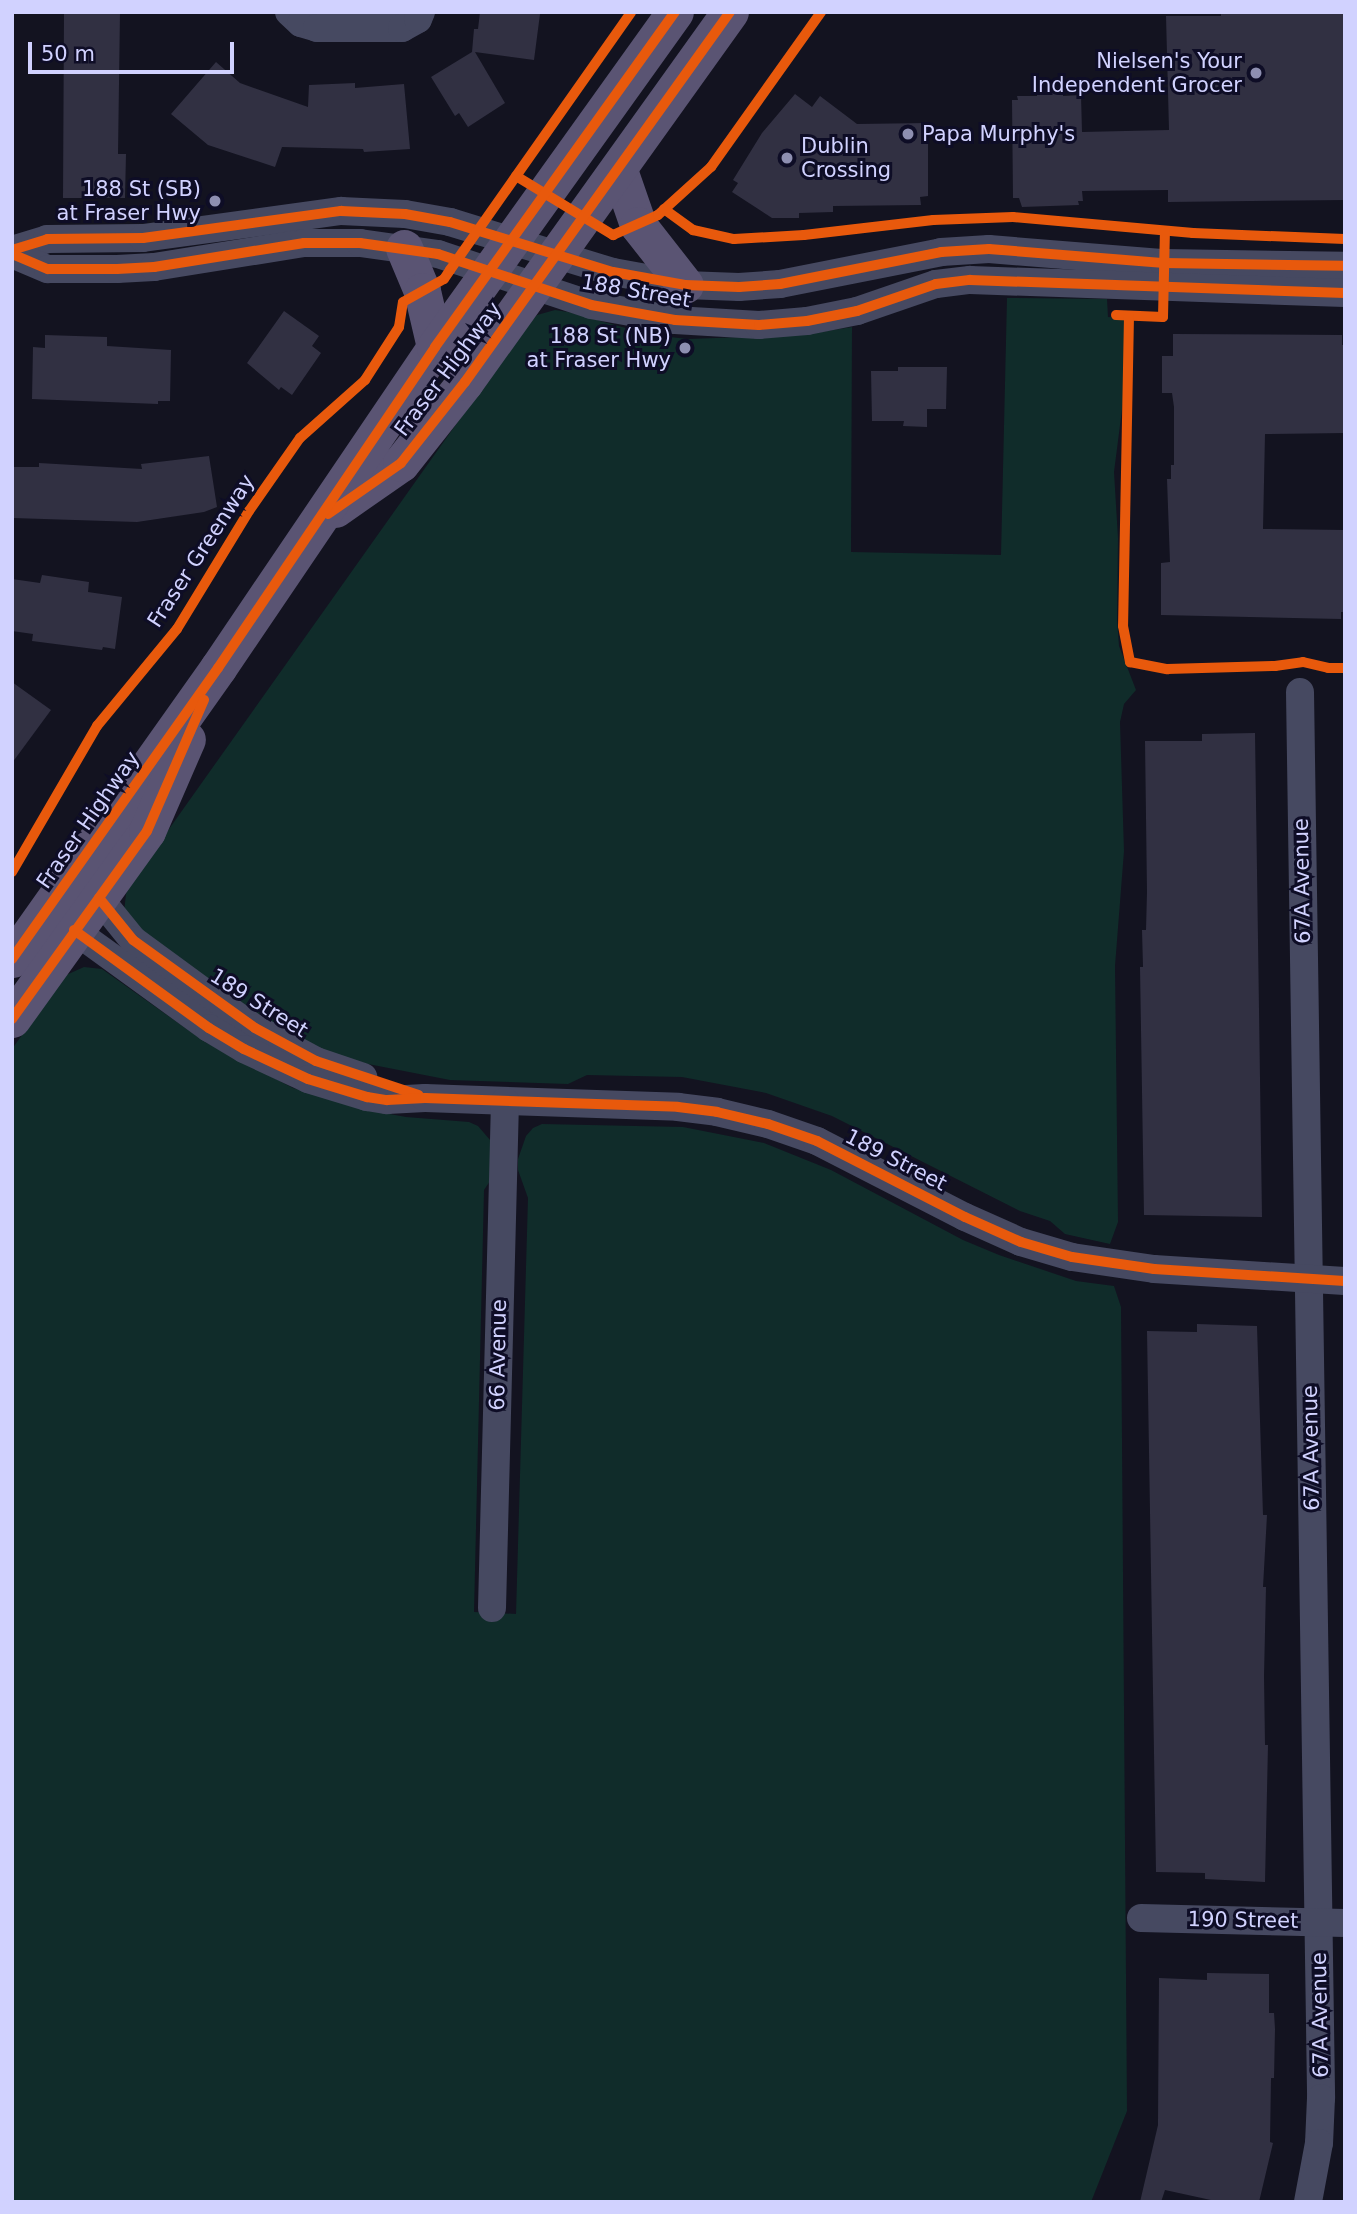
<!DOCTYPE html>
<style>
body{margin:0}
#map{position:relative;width:1357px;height:2214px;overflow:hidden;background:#131320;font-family:"DejaVu Sans",sans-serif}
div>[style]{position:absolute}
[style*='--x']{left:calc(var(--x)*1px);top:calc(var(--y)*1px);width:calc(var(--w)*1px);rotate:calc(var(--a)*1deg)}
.green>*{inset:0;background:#102c2a}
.building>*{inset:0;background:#313042}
.minor>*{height:28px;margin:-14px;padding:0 14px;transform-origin:14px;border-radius:14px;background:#464961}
.major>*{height:37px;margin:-18.5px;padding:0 18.5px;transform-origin:18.5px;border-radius:18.5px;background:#5a5473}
.cycleway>*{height:10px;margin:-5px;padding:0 5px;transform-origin:5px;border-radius:5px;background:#e8590c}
.dots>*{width:19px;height:19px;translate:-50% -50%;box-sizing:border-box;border:4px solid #0e0d26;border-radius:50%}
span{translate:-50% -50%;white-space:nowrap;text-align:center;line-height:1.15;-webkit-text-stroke:6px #0e0d26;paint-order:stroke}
.poi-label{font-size:21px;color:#d1d2ff}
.right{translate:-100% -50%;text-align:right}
.left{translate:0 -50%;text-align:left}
.street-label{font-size:21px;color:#d1d2ff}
.frame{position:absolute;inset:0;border:14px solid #d1d2ff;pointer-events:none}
.scale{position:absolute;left:28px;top:42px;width:206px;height:32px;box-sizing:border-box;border:4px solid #d1d2ff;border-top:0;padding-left:9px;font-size:21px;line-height:24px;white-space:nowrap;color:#d1d2ff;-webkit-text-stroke:5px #0e0d26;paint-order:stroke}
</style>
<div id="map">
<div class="green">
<div style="clip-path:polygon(1007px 298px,1107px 299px,1108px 317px,1124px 318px,1124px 394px,1114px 472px,1118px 538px,1117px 619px,1119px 646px,1136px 690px,1124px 704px,1120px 722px,1124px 851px,1115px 966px,1118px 1222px,1110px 1244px,1065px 1234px,1050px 1221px,1020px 1211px,832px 1116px,766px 1093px,682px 1077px,587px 1075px,568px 1084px,450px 1080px,368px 1064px,325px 1051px,283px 1030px,142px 936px,124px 912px,126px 894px,130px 884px,523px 330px,537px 315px,555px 310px,568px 312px,651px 335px,688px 339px,802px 335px,852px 327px,851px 552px,1001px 555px)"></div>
<div style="clip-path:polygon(84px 967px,102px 969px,205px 1042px,293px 1088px,368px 1110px,406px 1117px,469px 1122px,478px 1126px,490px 1140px,494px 1154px,492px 1178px,484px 1190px,474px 1612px,516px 1614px,528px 1198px,518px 1170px,518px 1159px,526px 1136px,533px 1128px,542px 1124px,683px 1127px,764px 1143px,831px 1170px,963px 1240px,999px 1255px,1076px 1281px,1114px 1286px,1121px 1307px,1127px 2111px,1091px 2202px,12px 2202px,12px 1049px,64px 976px)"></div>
</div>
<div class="building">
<div style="clip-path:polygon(64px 12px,120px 12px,118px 154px,126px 154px,125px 198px,63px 198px)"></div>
<div style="clip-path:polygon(480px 12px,540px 14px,534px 60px,475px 52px,505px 103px,468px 127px,459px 113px,455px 116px,431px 77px,472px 52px,474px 29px,478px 29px)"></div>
<div style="clip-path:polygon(1221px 12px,1345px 12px,1345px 200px,1168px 202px,1168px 190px,1082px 191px,1083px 201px,1078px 201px,1079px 205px,1022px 207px,1019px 198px,1013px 198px,1012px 100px,1018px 100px,1017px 96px,1037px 96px,1037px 90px,1063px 89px,1063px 96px,1081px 95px,1082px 132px,1169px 130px,1166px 16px,1221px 16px)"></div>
<div style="clip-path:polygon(216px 62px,240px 83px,308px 107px,309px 85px,355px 83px,355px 88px,404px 84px,410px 149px,364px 152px,363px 149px,282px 147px,275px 167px,208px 145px,171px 114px)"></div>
<div style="clip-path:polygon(795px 94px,812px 107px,820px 96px,857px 124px,928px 123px,928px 196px,920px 197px,921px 205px,833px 206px,833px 212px,799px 213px,799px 218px,772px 218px,732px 192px,738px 183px,733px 180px,762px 133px)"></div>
<div style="clip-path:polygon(284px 311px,319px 336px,312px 346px,321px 353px,292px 395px,281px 387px,279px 390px,247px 363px)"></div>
<div style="clip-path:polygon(1173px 334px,1342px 335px,1342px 345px,1345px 345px,1345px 433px,1265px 434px,1263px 529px,1345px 530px,1345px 612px,1341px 612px,1341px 619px,1161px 615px,1161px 563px,1170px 562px,1167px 479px,1171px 479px,1171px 465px,1174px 465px,1174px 407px,1172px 393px,1162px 393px,1162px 356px,1173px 356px)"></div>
<div style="clip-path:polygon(45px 335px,107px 337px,107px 346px,171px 350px,170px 401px,158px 401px,158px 404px,32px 399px,33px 347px,45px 348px)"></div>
<div style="clip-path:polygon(898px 367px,947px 367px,946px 409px,927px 409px,927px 427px,903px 426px,904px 421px,872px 421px,871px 371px,898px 371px)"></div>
<div style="clip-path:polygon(209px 456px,217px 507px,204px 512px,137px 522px,13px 518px,14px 467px,39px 467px,39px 463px,142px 469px,141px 464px)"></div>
<div style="clip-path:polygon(42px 575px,89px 582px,88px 592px,122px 597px,115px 649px,103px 647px,102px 650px,32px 641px,33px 634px,12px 631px,12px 579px,40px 583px)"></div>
<div style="clip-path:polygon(12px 682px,51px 710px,12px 763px)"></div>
<div style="clip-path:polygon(1255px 733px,1262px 1217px,1144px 1215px,1140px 967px,1143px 967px,1142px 930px,1146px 930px,1147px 892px,1145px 741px,1202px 741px,1202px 734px)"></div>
<div style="clip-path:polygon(1197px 1324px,1257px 1326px,1263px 1515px,1267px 1515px,1263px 1587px,1266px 1587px,1264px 1676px,1265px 1745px,1268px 1745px,1265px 1882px,1205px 1879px,1205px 1873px,1156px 1872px,1147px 1331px,1197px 1332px)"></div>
<div style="clip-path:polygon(1207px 1973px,1269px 1974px,1269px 2013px,1274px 2013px,1275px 2029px,1274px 2078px,1271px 2078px,1270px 2142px,1273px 2143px,1259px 2202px,1220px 2202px,1165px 2190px,1161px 2202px,1140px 2202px,1158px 2125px,1159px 1978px,1207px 1980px)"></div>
</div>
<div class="minor">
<div style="--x:289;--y:12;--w:16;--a:43"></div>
<div style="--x:301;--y:23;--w:17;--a:17"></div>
<div style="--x:317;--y:28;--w:85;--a:0"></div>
<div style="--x:402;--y:28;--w:18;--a:-29"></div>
<div style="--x:418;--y:19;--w:8;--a:-67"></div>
<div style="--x:12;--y:250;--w:37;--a:-17"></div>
<div style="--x:47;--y:239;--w:96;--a:-0.6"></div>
<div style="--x:143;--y:238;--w:200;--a:-7.8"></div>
<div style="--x:341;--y:211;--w:64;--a:2.7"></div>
<div style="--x:405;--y:214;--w:46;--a:10.1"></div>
<div style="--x:450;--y:222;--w:170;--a:17.1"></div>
<div style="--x:613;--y:272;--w:73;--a:10.2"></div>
<div style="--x:685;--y:285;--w:54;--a:2.1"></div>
<div style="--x:739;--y:287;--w:41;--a:-4.2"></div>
<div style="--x:780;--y:284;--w:164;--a:-11.2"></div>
<div style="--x:941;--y:252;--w:48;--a:-3.6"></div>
<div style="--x:989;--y:249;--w:176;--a:4.6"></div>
<div style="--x:1164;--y:263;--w:181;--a:0.9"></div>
<div style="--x:12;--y:254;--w:39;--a:23"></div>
<div style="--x:48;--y:269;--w:69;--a:0"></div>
<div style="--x:117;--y:269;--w:37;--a:-3"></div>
<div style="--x:154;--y:267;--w:152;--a:-9.1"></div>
<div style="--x:304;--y:243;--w:56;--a:0"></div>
<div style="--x:360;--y:243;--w:79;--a:8"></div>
<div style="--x:438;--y:254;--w:161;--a:18.4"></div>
<div style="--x:591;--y:305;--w:85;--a:10.1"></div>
<div style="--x:675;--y:320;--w:84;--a:3.4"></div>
<div style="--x:759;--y:325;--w:48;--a:-4.8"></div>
<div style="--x:807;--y:321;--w:51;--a:-11.3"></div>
<div style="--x:857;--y:311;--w:83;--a:-18.9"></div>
<div style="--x:936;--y:284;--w:34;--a:-7"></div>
<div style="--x:970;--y:280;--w:375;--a:2"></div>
<div style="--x:1300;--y:692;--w:1406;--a:89.14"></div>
<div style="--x:1321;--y:2098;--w:45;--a:92.5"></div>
<div style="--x:1319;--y:2143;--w:60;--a:100.6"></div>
<div style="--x:99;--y:898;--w:54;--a:51"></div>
<div style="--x:133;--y:940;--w:112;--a:36.3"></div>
<div style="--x:223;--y:1006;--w:39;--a:35"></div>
<div style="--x:255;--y:1028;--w:69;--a:28.4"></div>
<div style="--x:316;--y:1061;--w:50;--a:18.8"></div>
<div style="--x:74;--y:930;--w:167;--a:36"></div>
<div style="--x:209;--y:1028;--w:41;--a:31"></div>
<div style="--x:244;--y:1049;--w:71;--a:25.1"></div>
<div style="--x:308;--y:1079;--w:62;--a:17"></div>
<div style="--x:367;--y:1097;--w:20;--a:9"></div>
<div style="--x:387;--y:1100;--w:38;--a:-3"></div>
<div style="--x:425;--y:1098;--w:253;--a:2"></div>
<div style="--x:678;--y:1107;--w:39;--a:7"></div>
<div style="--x:717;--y:1112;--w:52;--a:13.2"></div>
<div style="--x:768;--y:1124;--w:52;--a:19.1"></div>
<div style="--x:817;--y:1141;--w:166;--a:27.2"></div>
<div style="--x:965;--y:1217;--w:61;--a:24.1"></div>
<div style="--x:1021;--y:1242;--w:53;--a:16.4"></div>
<div style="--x:1072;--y:1257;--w:83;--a:8.3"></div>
<div style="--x:1154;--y:1269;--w:191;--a:3.6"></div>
<div style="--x:492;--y:1608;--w:507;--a:-88.53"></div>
<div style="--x:1141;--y:1918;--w:204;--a:1.4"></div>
</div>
<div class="major">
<div style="--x:619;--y:170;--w:58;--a:70.9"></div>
<div style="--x:638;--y:225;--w:76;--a:51.9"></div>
<div style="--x:404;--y:248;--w:47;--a:67.3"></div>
<div style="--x:422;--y:291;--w:57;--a:76.9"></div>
<div style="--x:335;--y:509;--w:80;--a:-34.9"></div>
<div style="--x:401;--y:463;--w:103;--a:-51.7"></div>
<div style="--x:465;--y:382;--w:455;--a:-54.4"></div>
<div style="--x:12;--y:959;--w:357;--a:-54.7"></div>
<div style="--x:218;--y:668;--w:387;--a:-55.9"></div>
<div style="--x:435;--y:347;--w:412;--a:-54.4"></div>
<div style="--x:12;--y:1019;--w:231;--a:-54.3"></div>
<div style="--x:147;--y:831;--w:100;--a:-66.5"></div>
</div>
<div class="cycleway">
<div style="--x:516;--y:176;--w:114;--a:31.3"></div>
<div style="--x:613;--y:235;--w:49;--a:-24"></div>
<div style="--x:658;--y:215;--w:72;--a:-42.2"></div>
<div style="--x:711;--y:167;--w:190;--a:-54.6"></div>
<div style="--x:664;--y:209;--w:36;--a:36"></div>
<div style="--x:693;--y:230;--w:42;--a:12.4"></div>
<div style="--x:734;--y:239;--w:70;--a:-3.3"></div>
<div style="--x:804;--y:235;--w:130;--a:-6.6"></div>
<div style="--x:933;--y:220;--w:80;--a:-2.1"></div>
<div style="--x:1013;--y:217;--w:181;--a:5.1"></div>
<div style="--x:1193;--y:233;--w:152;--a:2.3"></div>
<div style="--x:12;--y:250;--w:37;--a:-17"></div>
<div style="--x:47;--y:239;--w:96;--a:-0.6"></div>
<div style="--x:143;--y:238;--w:200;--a:-7.8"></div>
<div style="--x:341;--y:211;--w:64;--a:2.7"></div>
<div style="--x:405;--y:214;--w:46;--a:10.1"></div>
<div style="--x:450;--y:222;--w:170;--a:17.1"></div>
<div style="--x:613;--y:272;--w:73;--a:10.2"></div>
<div style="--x:685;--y:285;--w:54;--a:2.1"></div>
<div style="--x:739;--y:287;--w:41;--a:-4.2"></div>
<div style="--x:780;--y:284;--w:164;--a:-11.2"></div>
<div style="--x:941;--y:252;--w:48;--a:-3.6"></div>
<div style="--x:989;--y:249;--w:176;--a:4.6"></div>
<div style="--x:1164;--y:263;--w:181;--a:0.9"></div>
<div style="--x:12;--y:254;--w:39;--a:23"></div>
<div style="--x:48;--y:269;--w:69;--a:0"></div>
<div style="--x:117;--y:269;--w:37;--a:-3"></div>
<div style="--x:154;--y:267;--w:152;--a:-9.1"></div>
<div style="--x:304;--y:243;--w:56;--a:0"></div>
<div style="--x:360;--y:243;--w:79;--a:8"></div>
<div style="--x:438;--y:254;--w:161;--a:18.4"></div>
<div style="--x:591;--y:305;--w:85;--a:10.1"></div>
<div style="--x:675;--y:320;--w:84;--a:3.4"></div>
<div style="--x:759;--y:325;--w:48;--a:-4.8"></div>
<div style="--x:807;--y:321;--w:51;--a:-11.3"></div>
<div style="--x:857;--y:311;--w:83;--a:-18.9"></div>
<div style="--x:936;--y:284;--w:34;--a:-7"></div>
<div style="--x:970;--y:280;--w:375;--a:2"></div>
<div style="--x:1116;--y:315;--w:47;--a:2.4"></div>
<div style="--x:1163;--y:317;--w:86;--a:-88.7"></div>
<div style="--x:1129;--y:316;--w:310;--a:91.1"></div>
<div style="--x:1123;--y:626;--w:37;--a:79"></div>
<div style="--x:1130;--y:662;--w:38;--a:11"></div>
<div style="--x:1167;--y:669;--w:108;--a:-1.6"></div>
<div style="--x:1275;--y:666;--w:28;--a:-8"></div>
<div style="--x:1303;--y:662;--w:26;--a:13"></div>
<div style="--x:1328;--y:668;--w:17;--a:0"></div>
<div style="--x:328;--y:514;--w:89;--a:-34.9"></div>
<div style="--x:401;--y:463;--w:103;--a:-51.7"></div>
<div style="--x:465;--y:382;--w:455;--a:-54.4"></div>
<div style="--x:12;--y:872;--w:169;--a:-59.8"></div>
<div style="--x:97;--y:726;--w:126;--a:-50.5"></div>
<div style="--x:177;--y:629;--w:138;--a:-58.6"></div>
<div style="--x:249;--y:511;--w:89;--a:-55.1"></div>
<div style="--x:300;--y:438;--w:87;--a:-41.7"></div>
<div style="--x:365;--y:380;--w:63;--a:-57.3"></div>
<div style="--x:399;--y:327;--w:25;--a:-81"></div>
<div style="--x:403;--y:302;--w:47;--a:-29.3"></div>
<div style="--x:444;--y:279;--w:11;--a:-56"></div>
<div style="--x:450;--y:270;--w:315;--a:-54.9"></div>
<div style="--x:99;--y:898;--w:54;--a:51"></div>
<div style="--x:133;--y:940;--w:150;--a:35.8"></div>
<div style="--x:255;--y:1028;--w:69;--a:28.4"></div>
<div style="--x:316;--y:1061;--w:108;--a:18.3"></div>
<div style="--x:74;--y:930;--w:167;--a:36"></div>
<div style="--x:209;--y:1028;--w:41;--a:31"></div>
<div style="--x:244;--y:1049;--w:71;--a:25.1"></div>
<div style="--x:308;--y:1079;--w:62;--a:17"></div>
<div style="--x:367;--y:1097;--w:20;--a:9"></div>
<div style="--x:387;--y:1100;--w:38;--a:-3"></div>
<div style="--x:425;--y:1098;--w:253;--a:2"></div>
<div style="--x:678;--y:1107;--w:39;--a:7"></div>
<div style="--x:717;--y:1112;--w:52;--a:13.2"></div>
<div style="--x:768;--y:1124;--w:52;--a:19.1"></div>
<div style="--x:817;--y:1141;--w:166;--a:27.2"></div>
<div style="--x:965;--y:1217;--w:61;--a:24.1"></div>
<div style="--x:1021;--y:1242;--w:53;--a:16.4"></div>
<div style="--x:1072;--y:1257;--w:83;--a:8.3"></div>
<div style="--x:1154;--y:1269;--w:191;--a:3.6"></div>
<div style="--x:12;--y:959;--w:357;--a:-54.7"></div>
<div style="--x:218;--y:668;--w:387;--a:-55.9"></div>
<div style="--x:435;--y:347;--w:412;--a:-54.4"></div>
<div style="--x:12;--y:1019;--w:231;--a:-54.3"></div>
<div style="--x:147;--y:831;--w:143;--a:-66.5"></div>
</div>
<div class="dots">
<div style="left:1256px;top:73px;background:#8e8fb1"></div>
<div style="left:908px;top:134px;background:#8e8fb1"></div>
<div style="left:787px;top:158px;background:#8e8fb1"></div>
<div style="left:215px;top:201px;background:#8e8fb1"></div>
<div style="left:685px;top:348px;background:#8e8fb1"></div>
</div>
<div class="poi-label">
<span class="right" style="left:1242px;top:73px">Nielsen's Your<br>Independent Grocer</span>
<span class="left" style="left:922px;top:134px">Papa Murphy's</span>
<span class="left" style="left:801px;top:158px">Dublin<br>Crossing</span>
<span class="right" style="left:201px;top:201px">188 St (SB)<br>at Fraser Hwy</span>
<span class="right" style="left:671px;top:348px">188 St (NB)<br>at Fraser Hwy</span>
</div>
<div class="street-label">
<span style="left:636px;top:291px;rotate:10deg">188 Street</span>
<span style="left:448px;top:369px;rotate:-53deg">Fraser Highway</span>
<span style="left:201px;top:551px;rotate:-57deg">Fraser Greenway</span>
<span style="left:88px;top:820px;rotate:-55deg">Fraser Highway</span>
<span style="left:1302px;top:881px;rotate:-91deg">67A Avenue</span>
<span style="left:259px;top:1003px;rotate:32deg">189 Street</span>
<span style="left:896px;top:1160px;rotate:27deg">189 Street</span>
<span style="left:498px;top:1355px;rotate:-89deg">66 Avenue</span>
<span style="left:1311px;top:1448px;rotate:-91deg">67A Avenue</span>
<span style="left:1243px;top:1920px;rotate:1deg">190 Street</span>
<span style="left:1320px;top:2015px;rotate:-91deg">67A Avenue</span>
</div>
<div class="frame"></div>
<div class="scale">50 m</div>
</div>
